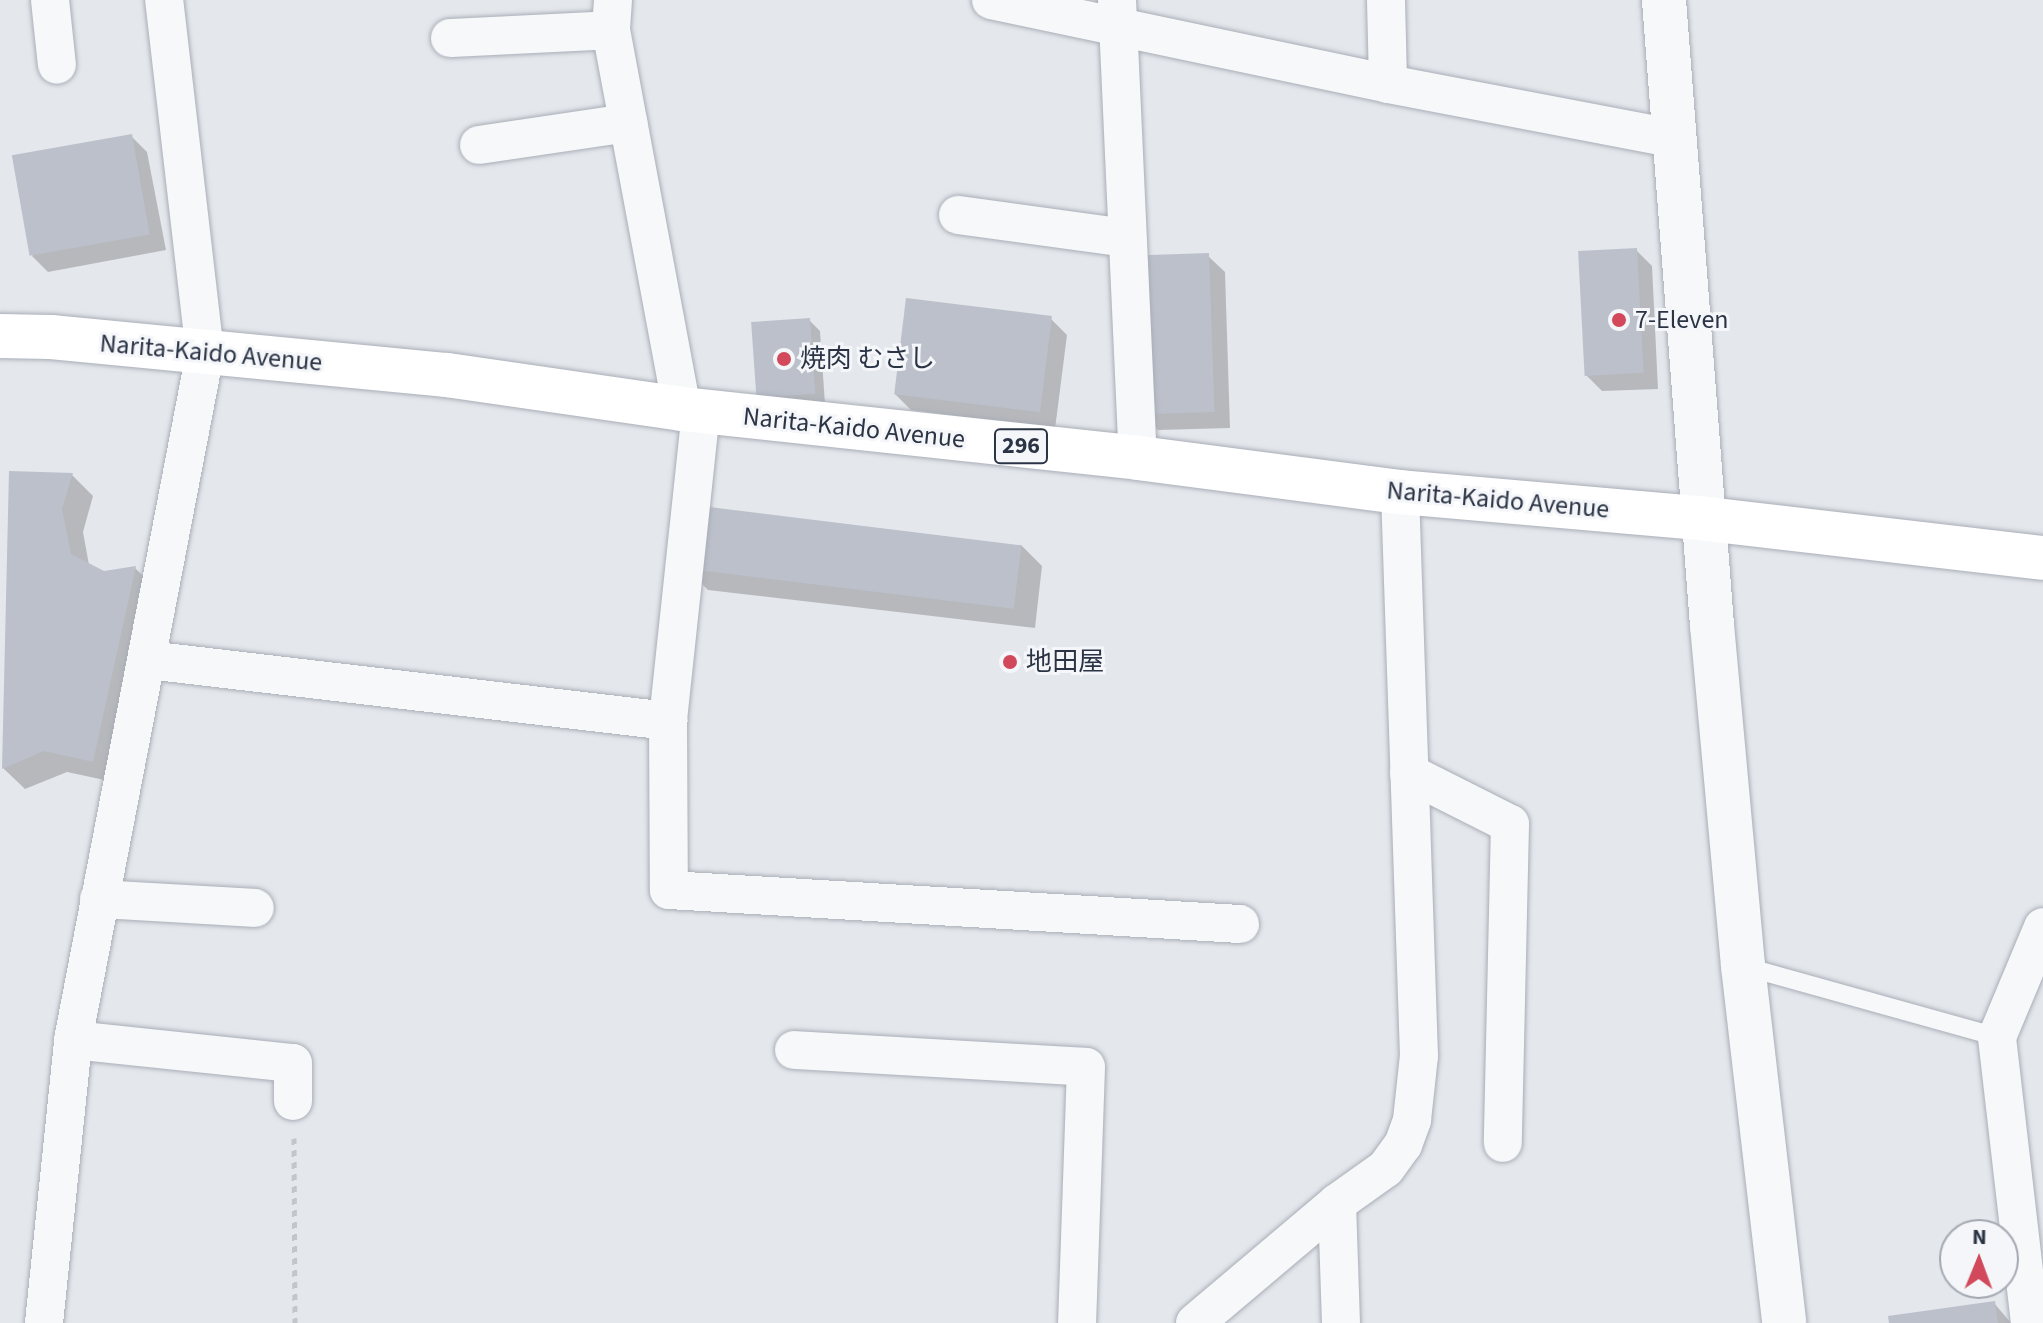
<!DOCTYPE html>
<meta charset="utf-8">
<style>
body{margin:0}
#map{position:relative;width:2043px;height:1323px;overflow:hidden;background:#e4e7ec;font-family:"Source Sans 3","Noto Sans JP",sans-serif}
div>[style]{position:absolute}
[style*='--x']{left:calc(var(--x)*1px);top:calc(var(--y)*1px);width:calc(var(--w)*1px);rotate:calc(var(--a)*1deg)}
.shadow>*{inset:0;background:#0003}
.building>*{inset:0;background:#bbc0ca;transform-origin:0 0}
.path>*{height:5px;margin-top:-2.5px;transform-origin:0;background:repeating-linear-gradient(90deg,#c2c5cb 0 6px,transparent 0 12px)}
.roads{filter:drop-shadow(0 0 2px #a9aeb7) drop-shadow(0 0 2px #a9aeb7)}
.service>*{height:18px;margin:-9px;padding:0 9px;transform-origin:9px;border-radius:9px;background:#f7f8fa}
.minor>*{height:38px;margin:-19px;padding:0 19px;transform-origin:19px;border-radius:19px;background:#f7f8fa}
.tertiary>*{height:44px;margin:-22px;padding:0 22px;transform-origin:22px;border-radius:22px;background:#f7f8fa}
.trunk>*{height:44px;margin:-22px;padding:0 22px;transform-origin:22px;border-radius:22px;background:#fff}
.dots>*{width:22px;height:22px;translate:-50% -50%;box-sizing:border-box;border:4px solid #f4f6f9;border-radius:50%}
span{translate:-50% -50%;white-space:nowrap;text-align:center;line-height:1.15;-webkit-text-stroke:6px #f4f6f9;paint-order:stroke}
.shield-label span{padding:2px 6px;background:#f4f6f9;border:2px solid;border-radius:6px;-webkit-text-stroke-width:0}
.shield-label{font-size:24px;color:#2b3445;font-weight:700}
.poi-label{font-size:26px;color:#2b3445}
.left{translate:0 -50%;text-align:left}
.street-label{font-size:26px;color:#2b3445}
.north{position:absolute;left:1939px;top:1219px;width:80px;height:80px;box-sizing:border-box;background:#f4f6f9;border:2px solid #a4a8b1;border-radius:50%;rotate:1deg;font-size:22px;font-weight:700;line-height:32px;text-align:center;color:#2b3445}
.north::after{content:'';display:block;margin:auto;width:28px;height:36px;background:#d1495b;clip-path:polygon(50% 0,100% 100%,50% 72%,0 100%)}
</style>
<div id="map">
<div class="shadow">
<div style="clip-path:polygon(131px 136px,147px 152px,166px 250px,48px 272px,32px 256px)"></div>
<div style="clip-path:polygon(1636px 250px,1652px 266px,1658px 389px,1602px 391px,1586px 375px)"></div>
<div style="clip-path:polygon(1208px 256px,1225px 272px,1230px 428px,1158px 430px,1142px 414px)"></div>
<div style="clip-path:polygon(1051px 319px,1067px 335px,1055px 429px,911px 410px,895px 394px)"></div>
<div style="clip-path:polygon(809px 320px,820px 331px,825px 404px,768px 408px)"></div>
<div style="clip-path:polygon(11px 473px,72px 475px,93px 496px,83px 532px,89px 565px,104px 573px,135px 568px,156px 589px,114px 782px,67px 772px,25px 789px,4px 769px)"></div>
<div style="clip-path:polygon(1021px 545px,1042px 566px,1035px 628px,708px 590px,687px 569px)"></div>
<div style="clip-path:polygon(1994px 1303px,2011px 1323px,1891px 1323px)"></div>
</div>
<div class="building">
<div style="left:132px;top:134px;width:102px;height:122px;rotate:80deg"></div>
<div style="left:1637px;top:248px;width:125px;height:59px;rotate:87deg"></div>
<div style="left:1209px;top:253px;width:159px;height:74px;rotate:88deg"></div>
<div style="left:906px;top:298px;width:147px;height:97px;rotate:7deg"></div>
<div style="left:810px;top:318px;width:76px;height:59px;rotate:86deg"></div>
<div style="clip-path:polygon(9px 471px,73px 473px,62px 509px,71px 554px,104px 571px,136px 566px,93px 762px,44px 751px,2px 769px)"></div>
<div style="left:693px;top:505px;width:331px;height:64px;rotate:7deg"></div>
<div style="clip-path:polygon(1995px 1301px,1998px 1323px,1889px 1323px,1888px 1316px)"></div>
</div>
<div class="path">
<div style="--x:294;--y:1138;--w:185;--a:89.7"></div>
</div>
<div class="roads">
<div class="service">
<div style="--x:1743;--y:966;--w:264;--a:15.6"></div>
</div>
<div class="minor">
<div style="--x:50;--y:0;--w:65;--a:83.9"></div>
<div style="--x:613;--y:0;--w:30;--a:94"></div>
<div style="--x:611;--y:30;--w:386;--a:79.4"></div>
<div style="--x:991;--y:0;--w:406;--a:11.9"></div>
<div style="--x:1388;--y:84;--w:292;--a:10.8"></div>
<div style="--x:1117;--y:0;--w:458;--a:87.4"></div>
<div style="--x:1386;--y:0;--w:84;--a:88.6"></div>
<div style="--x:450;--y:38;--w:161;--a:-2.8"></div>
<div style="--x:479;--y:145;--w:151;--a:-8.4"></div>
<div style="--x:958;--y:215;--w:171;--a:7.8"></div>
<div style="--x:701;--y:411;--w:312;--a:96.1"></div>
<div style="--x:668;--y:721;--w:169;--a:89.7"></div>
<div style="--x:669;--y:890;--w:572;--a:3.41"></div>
<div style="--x:148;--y:660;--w:524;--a:6.69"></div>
<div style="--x:1409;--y:773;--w:113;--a:26.8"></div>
<div style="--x:1510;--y:824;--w:319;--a:91.3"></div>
<div style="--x:99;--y:899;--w:156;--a:3.3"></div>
<div style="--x:73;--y:1040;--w:221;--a:6"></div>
<div style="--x:293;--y:1063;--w:38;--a:90"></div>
<div style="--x:794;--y:1050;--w:292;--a:3.3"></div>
<div style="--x:1086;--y:1067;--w:256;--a:92"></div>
<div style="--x:1337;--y:1203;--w:120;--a:88.1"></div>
<div style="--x:44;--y:1323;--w:284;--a:-84.1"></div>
<div style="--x:73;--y:1040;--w:700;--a:-79.12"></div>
<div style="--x:205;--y:353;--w:355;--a:-96.6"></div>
<div style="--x:1195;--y:1323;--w:186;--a:-40.2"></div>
<div style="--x:1337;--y:1203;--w:60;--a:-35.5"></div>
<div style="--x:1386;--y:1168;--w:29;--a:-54"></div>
<div style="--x:1403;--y:1145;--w:27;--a:-70"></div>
<div style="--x:1412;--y:1120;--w:64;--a:-83.8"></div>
<div style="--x:1419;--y:1056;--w:564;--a:-91.93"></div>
<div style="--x:2030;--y:1323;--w:288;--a:-96.6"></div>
<div style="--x:1997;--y:1037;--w:119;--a:-67.3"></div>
</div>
<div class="tertiary">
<div style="--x:1664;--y:0;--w:627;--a:85.61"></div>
<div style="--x:1712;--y:625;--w:342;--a:84.8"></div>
<div style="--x:1743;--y:966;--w:359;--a:83.4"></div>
</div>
<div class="trunk">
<div style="--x:0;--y:336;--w:51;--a:1.1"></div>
<div style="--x:51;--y:337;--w:398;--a:5.5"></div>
<div style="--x:447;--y:375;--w:237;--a:8.2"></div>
<div style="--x:682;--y:409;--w:459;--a:6.1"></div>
<div style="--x:1138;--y:458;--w:264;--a:7.4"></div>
<div style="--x:1400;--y:492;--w:307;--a:5"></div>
<div style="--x:1706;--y:519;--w:339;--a:6.6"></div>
</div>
</div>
<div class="dots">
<div style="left:1619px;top:320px;background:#d1495b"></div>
<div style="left:784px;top:359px;background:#d1495b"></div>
<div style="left:1010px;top:662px;background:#d1495b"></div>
</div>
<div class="shield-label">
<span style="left:1021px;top:446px">296</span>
</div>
<div class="poi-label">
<span class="left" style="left:1635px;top:320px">7-Eleven</span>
<span class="left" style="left:800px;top:359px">焼肉 むさし</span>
<span class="left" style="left:1026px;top:662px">地田屋</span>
</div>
<div class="street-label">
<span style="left:211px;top:353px;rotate:5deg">Narita-Kaido Avenue</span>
<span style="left:854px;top:428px;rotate:6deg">Narita-Kaido Avenue</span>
<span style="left:1498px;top:500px;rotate:5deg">Narita-Kaido Avenue</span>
</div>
<div class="north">N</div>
</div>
